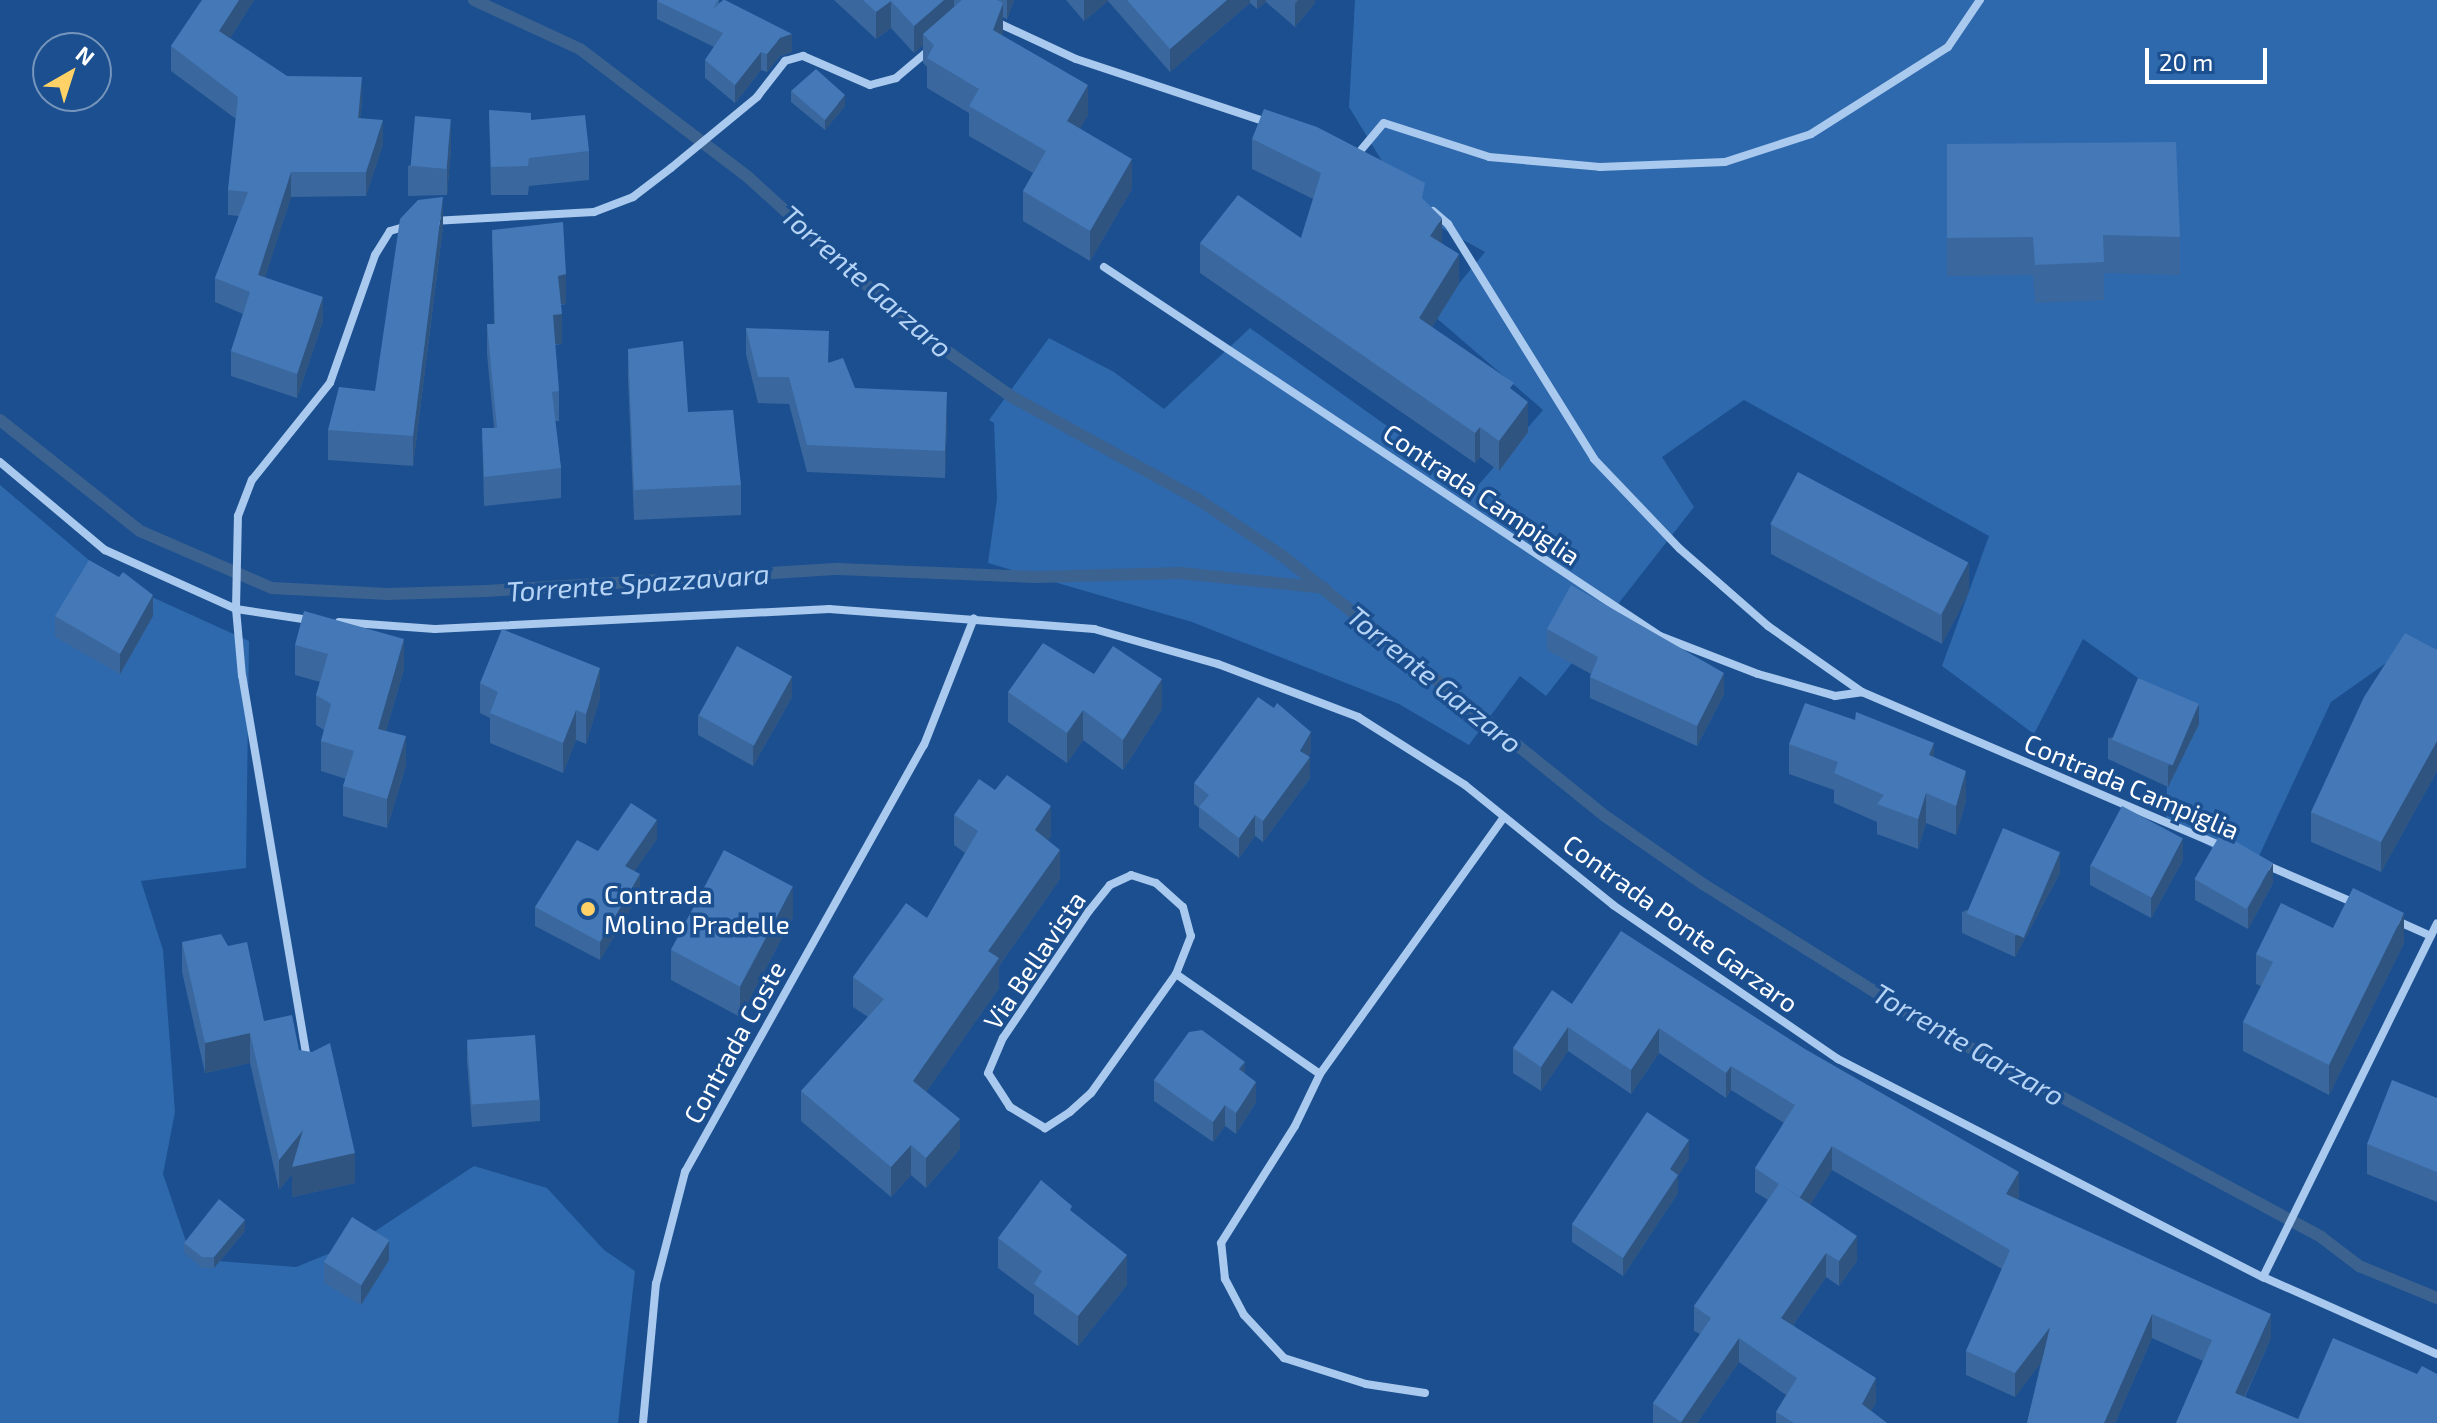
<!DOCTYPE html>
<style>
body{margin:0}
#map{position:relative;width:2437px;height:1423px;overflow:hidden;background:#1b4f8f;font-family:"Exo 2",sans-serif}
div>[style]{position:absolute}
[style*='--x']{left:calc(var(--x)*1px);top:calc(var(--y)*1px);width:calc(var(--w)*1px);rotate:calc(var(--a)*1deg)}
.green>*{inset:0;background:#2e69ad}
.stream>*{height:12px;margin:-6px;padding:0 6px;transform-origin:6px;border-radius:6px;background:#3c6290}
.minor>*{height:8px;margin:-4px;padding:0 4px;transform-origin:4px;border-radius:4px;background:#a9c9ee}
.wall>*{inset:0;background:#3a679d}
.shaded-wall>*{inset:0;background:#305480;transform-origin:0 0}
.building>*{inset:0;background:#4478b7;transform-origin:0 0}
.dots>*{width:22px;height:22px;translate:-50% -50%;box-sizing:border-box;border:4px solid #1b4f8f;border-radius:50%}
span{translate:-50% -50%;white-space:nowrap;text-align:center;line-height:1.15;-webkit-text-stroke:7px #1b4f8f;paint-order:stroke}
.street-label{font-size:26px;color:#fff}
.poi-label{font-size:26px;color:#fff}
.left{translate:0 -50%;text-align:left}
.water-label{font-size:28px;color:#b5d3f5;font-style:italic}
.north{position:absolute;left:32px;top:32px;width:80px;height:80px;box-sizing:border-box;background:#1b4f8f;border:2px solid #7695bc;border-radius:50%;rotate:39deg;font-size:22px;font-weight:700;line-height:32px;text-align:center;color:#fff}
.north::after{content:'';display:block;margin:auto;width:28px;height:36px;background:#ffd166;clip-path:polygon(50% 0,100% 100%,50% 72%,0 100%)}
.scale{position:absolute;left:2145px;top:48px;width:122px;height:36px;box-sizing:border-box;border:4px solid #fff;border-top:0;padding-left:10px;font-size:24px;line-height:28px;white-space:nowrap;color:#fff;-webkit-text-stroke:6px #1b4f8f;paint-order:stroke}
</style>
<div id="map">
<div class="green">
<div style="clip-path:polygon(1355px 0,2437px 0,2437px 660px,2389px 661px,2331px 702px,2252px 871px,2166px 821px,2169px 700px,2083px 639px,2034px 734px,1942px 666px,1989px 536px,1744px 400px,1662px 457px,1694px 507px,1546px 696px,1520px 676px,1469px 745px,1399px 704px,1192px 622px,988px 563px,997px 499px,994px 423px,989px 420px,1049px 338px,1114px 372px,1164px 409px,1250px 328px,1475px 489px,1543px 410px,1433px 315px,1485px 252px,1413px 212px,1349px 107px)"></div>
<div style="clip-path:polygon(0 485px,110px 578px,249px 641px,246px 868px,141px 881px,163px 950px,175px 1112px,163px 1174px,192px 1259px,296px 1267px,360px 1241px,474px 1166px,547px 1188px,604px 1250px,635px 1271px,618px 1423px,0 1423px)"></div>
</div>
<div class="stream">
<div style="--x:474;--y:0;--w:117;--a:24.8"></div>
<div style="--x:580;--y:49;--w:211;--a:37.3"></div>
<div style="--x:748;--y:177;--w:224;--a:42.3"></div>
<div style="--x:914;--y:328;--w:120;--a:35.1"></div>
<div style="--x:1012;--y:397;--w:210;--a:28.8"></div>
<div style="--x:1196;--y:498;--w:106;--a:33.8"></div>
<div style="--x:1284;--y:557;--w:412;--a:38.9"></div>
<div style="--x:1605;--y:816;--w:119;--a:34.8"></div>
<div style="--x:1703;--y:884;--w:263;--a:32.1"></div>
<div style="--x:1926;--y:1024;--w:449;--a:28.3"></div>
<div style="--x:2321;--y:1237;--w:48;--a:37.3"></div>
<div style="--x:2359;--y:1266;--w:84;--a:22.3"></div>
<div style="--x:0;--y:420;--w:179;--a:38.4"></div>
<div style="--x:140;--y:531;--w:144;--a:23.4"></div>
<div style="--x:272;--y:588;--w:116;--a:3"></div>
<div style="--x:388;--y:594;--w:98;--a:-1.8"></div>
<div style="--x:486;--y:591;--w:353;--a:-3.6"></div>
<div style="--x:838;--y:569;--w:199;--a:2.3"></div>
<div style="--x:1037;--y:577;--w:143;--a:-1.6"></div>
<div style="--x:1180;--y:573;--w:145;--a:5.9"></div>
</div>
<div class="minor">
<div style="--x:994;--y:21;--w:90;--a:24.9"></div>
<div style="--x:1076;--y:59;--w:201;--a:18.3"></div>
<div style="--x:1361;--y:150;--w:35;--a:-50"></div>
<div style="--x:1384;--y:123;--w:110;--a:17.9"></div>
<div style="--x:1489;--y:157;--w:111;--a:5.1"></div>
<div style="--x:1600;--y:167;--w:125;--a:-2.3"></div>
<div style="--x:1725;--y:162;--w:90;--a:-18"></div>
<div style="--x:1811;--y:134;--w:162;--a:-32.4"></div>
<div style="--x:1948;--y:47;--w:57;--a:-55.8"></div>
<div style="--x:1433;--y:211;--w:20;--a:41"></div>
<div style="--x:1448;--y:224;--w:277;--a:58.1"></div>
<div style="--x:1594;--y:459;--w:124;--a:46.3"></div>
<div style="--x:1680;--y:549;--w:117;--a:41.2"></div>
<div style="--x:1768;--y:626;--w:115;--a:35.1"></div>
<div style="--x:1862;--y:692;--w:394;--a:23.2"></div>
<div style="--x:433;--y:221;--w:161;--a:-3.2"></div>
<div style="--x:594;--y:212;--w:42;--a:-21"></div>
<div style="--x:633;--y:197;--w:48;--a:-37.3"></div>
<div style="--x:671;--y:168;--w:112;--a:-39.5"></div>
<div style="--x:757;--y:97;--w:46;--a:-52.1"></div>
<div style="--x:785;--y:61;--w:19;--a:-16"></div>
<div style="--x:803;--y:56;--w:73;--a:23.4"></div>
<div style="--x:870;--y:85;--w:27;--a:-15"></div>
<div style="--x:896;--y:78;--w:43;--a:-40.3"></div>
<div style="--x:1104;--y:267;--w:667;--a:33.57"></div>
<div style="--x:1660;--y:636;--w:105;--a:21.2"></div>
<div style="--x:1758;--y:674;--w:80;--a:15.9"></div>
<div style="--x:1835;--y:696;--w:27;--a:-8"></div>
<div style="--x:0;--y:462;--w:137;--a:40"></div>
<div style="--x:105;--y:550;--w:144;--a:24.2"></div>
<div style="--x:236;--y:609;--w:74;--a:8.6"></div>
<div style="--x:339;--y:622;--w:96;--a:4.2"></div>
<div style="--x:435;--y:629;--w:395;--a:-2.9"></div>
<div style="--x:829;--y:609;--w:266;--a:4.3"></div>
<div style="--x:1094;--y:629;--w:129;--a:15.8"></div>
<div style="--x:1218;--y:664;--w:150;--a:20.7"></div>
<div style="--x:1358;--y:717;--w:127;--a:32.4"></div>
<div style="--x:1465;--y:785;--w:191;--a:39"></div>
<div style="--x:1613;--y:905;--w:273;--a:34.4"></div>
<div style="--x:1838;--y:1059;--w:478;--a:27.2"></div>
<div style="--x:2263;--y:1277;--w:190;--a:23.9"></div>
<div style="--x:2266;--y:865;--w:99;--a:23.2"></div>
<div style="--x:2395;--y:920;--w:39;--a:24"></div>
<div style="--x:1176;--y:974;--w:146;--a:125.5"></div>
<div style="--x:1091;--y:1093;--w:28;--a:138"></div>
<div style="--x:1070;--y:1112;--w:30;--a:147"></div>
<div style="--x:1045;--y:1128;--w:41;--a:-149"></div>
<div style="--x:1010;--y:1107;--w:40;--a:-122.9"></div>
<div style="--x:988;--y:1073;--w:38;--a:-67"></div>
<div style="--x:1003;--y:1038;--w:153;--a:-55.9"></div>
<div style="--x:1089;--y:911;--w:33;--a:-51"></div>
<div style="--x:1110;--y:885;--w:23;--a:-25"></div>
<div style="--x:1131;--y:875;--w:26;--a:18"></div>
<div style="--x:1156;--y:883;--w:36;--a:42"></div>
<div style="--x:1183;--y:907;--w:30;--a:75"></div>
<div style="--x:1191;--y:936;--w:41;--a:111.5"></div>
<div style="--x:1176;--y:974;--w:175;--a:34.8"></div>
<div style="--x:307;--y:1059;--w:388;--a:-99.6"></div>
<div style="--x:242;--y:676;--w:67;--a:-95.1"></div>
<div style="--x:236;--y:609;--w:93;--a:-88.8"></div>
<div style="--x:238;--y:516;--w:39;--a:-69"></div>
<div style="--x:252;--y:480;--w:124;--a:-51.2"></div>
<div style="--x:330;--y:383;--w:136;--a:-70.6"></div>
<div style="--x:375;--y:255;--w:28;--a:-58"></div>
<div style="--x:390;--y:231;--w:19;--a:-16"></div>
<div style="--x:2263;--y:1277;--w:394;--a:-63.8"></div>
<div style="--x:1425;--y:1393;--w:60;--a:-171.3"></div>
<div style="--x:1366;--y:1384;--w:86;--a:-162.4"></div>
<div style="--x:1284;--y:1358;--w:59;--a:-132.9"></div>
<div style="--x:1244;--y:1315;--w:41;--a:-117.8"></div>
<div style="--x:1225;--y:1279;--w:36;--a:-96"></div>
<div style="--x:1221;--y:1243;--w:138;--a:-57.7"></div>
<div style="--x:1295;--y:1126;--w:58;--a:-64.3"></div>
<div style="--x:1320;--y:1074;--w:316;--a:-54.4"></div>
<div style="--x:643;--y:1423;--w:140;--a:-84.7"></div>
<div style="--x:656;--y:1284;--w:116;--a:-75.5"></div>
<div style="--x:685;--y:1172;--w:489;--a:-60.8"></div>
<div style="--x:924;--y:745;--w:136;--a:-68.5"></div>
</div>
<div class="wall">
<div style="clip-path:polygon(202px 0,254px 0,230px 38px,287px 76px,362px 102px,360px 118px,383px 144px,366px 196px,291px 197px,265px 277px,323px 321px,297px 398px,231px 376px,231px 351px,243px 314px,215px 302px,215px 278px,239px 216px,228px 215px,228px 190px,236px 119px,171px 71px,171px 46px)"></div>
<div style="clip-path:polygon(719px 0,719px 3px,792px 52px,780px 56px,767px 72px,761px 70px,735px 103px,705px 78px,705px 60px,714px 47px,657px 19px,657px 1px)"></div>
<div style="clip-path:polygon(834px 0,1014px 0,1007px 19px,1003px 17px,1002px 35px,1088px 115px,1080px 128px,1132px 189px,1090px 261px,1023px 221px,1023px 191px,1033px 173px,969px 136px,969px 113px,927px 88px,927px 67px,923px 63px,923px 45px,914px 53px,891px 28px,876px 39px)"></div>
<div style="clip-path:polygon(1066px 0,1315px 0,1315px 3px,1295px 27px,1266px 2px,1257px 9px,1250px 3px,1170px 72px,1108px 1px,1084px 21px)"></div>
<div style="clip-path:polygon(791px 91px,845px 106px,825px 130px,791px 102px)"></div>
<div style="clip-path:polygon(489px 110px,531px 120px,589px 151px,589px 180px,529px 186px,528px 195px,491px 195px)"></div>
<div style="clip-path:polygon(1252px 139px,1425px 201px,1459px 284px,1432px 327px,1514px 392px,1528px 432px,1499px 471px,1480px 457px,1475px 463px,1200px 273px,1200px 243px,1301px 238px,1313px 199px,1252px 169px)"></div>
<div style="clip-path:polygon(1947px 144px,2180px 237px,2180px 275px,2104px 273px,2104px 300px,2035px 303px,2033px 275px,1947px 276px)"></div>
<div style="clip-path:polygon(451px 149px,447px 195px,408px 196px,408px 166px)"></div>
<div style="clip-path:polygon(443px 227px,413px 466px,328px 460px,328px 430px,375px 391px)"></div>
<div style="clip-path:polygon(492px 230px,566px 304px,561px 305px,562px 344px,555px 345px,559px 391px,559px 421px,555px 421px,561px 468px,561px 498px,484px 506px,482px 428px,494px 428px,487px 354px,487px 324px,494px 324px)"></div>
<div style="clip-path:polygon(746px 328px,829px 362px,855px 388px,947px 418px,945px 478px,807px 472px,789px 404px,758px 403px,746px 354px)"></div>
<div style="clip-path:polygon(628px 349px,688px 412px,741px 485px,741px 515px,634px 520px,628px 379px)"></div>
<div style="clip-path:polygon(1771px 524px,1969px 592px,1942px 644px,1771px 554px)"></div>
<div style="clip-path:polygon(55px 616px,153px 616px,120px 674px,55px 637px)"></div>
<div style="clip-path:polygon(1547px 629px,1724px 694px,1697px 746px,1590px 698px,1590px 677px,1591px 674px,1547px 650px)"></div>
<div style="clip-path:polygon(295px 645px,404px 669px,386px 731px,406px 766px,387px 828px,343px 816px,343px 786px,346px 779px,321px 771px,321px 741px,324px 730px,316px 725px,316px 695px,320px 682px,295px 675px)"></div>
<div style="clip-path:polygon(2437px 650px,2437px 771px,2381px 872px,2311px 842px,2311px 812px)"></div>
<div style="clip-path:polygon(1094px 674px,1162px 709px,1123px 770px,1083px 740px,1067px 763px,1008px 722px,1008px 692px)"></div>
<div style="clip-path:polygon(480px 683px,600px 698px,586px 744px,576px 740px,563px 773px,490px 743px,490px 718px,480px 713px)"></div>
<div style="clip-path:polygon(792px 697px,753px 766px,698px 735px,698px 715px)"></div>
<div style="clip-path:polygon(2199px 724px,2168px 787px,2108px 759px,2108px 738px)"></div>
<div style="clip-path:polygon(1789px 744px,1934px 757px,1966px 801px,1956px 835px,1926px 823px,1918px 849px,1877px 834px,1877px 822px,1834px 803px,1834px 790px,1789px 774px)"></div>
<div style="clip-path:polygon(1311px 752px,1308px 756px,1310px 778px,1263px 842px,1255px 836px,1239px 858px,1199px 827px,1199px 808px,1194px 804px,1194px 783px)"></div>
<div style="clip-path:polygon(954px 815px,1051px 836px,1048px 840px,1060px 879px,999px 966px,999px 988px,926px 1092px,960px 1149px,926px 1188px,911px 1175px,891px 1197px,801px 1121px,801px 1091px,868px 1017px,853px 1007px,853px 977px,927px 918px,965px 853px,954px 845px)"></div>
<div style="clip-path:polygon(657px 839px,634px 871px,640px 893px,600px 960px,535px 926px,535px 907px,598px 851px)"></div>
<div style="clip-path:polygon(2183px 860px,2151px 918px,2090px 885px,2090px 865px)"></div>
<div style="clip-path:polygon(2060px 873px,2015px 957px,1962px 933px,1962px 912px)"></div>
<div style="clip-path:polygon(2195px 879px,2273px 883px,2248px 929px,2195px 900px)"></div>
<div style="clip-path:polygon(793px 917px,740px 1017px,671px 980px,671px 950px)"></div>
<div style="clip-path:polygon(2333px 928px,2404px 943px,2329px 1095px,2243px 1051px,2243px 1022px,2261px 986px,2256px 984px,2256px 954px)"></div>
<div style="clip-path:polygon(1621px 931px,2019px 1197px,2017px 1199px,2271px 1338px,2245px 1397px,2298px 1419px,2437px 1423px,2176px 1423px,2203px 1361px,2152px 1338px,2115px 1423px,2027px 1423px,2041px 1362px,2015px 1397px,1966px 1375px,1966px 1351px,2002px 1269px,1832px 1170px,1810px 1205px,1857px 1261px,1839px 1286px,1826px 1277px,1793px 1325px,1876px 1402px,1871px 1411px,1887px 1423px,1776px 1423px,1776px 1412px,1786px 1395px,1739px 1362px,1697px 1423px,1653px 1423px,1653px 1403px,1700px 1334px,1694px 1331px,1694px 1306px,1768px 1200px,1755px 1192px,1755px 1168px,1784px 1123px,1731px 1090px,1726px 1098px,1659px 1053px,1631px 1094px,1568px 1051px,1541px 1091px,1513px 1073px,1513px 1048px,1572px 1004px)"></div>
<div style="clip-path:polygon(182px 942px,264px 1021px,355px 1183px,292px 1197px,292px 1174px,279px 1190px,250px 1063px,205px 1073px,182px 972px)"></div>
<div style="clip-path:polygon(467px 1041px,540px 1100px,540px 1121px,472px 1127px,467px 1062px)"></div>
<div style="clip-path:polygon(1245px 1074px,1256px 1102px,1236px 1134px,1225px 1126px,1213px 1142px,1154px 1101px,1154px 1080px)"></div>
<div style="clip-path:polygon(2437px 1098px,2437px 1202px,2367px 1174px,2367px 1144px)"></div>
<div style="clip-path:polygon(1689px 1158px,1678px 1176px,1678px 1193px,1623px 1276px,1572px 1242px,1572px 1224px)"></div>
<div style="clip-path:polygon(245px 1231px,214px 1268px,202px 1268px,184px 1253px,184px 1243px)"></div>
<div style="clip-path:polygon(998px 1238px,1127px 1285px,1078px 1346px,1034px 1314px,1034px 1295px,998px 1268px)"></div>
<div style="clip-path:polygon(389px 1260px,361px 1305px,324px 1283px,324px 1262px)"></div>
</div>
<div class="shaded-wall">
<div style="clip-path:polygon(239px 0,254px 0,219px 56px,219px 31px)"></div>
<div style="clip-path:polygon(944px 0,954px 0,954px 18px,923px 34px,923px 45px,914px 53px,914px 26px)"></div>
<div style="clip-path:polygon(1007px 0,1014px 0,1007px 19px)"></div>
<div style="clip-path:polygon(1084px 0,1108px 0,1108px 1px,1084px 21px)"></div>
<div style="clip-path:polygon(1227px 0,1250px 0,1250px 3px,1170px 72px,1170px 49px)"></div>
<div style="clip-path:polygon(1257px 0,1266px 0,1266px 2px,1257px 9px)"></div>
<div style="clip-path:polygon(1298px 0,1315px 0,1315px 3px,1295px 27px,1295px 4px)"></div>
<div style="clip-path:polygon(891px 1px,891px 28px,876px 39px,876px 12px)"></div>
<div style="clip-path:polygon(1003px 3px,1003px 33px,993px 59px,993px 30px)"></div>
<div style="clip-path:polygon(792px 34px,792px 52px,780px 56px,767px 72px,767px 54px,780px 38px)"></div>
<div style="clip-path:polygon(761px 52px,761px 70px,735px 103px,735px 85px)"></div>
<div style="clip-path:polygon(362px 77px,362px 102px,358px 142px,358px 118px)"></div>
<div style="clip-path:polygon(1088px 85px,1088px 115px,1067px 151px,1067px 121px)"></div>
<div style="clip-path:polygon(845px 95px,845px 106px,825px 130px,825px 120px)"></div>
<div style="clip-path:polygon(451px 119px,451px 149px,447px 195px,447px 166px)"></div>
<div style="clip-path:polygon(383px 120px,383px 144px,366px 196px,366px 172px)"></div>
<div style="clip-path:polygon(1132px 159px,1132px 189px,1090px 261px,1090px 231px)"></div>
<div style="clip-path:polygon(291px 172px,291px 197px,258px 299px,258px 275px)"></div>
<div style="clip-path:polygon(443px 197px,443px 227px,413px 466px,413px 436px)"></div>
<div style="clip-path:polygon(1442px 218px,1442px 247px,1430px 236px)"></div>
<div style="clip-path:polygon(1459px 254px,1459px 284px,1419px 348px,1419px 318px)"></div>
<div style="left:566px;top:274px;width:30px;height:8px;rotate:90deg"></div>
<div style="clip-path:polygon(323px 297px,323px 321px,297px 398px,297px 374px)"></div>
<div style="left:562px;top:314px;width:30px;height:9px;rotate:90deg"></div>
<div style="clip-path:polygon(947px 392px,947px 418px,945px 478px,945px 451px)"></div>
<div style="clip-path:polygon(1528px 402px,1528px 432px,1499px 471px,1499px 441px)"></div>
<div style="clip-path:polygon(1480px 427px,1480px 457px,1475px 463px,1475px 433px)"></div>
<div style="clip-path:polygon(1969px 562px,1969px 592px,1942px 644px,1942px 614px)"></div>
<div style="clip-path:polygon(153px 595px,153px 616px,120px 674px,120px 654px)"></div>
<div style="clip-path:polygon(404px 639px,404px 669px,378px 758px,378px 729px)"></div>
<div style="clip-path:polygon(600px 668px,600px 698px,586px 744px,586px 714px)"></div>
<div style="clip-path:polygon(1724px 673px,1724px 694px,1697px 746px,1697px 726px)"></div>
<div style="clip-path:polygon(792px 676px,792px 697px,753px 766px,753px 746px)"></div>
<div style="clip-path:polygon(1162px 679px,1162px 709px,1123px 770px,1123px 740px)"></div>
<div style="clip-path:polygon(2199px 704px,2199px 724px,2168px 787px,2168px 767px)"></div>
<div style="clip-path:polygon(576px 710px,576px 740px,563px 773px,563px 743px)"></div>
<div style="clip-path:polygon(1083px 710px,1083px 740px,1067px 763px,1067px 733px)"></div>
<div style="clip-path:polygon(1311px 732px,1311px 752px,1300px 771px,1310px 757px,1310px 778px,1263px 842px,1263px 821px)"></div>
<div style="clip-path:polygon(406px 736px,406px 766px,387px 828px,387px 799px)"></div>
<div style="clip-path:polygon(2437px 741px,2437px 771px,2381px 872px,2381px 842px)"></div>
<div style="clip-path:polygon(1934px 743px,1934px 772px,1929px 755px)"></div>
<div style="clip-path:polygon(1966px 771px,1966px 801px,1956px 835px,1956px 806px)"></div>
<div style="clip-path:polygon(1926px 793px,1926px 823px,1918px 849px,1918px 819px)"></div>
<div style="clip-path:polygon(1051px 806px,1051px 836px,1035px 860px,1035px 830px)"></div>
<div style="clip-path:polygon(1255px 815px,1255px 836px,1239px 858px,1239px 838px)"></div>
<div style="clip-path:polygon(657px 820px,657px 839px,625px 885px,625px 866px)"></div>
<div style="clip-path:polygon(2183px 839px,2183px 860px,2151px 918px,2151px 898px)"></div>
<div style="clip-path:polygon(1060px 850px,1060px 879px,999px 966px,999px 988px,913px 1111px,913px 1081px,988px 951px)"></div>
<div style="clip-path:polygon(2060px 852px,2060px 873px,2015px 957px,2015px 937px)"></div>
<div style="clip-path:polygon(2273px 863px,2273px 883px,2248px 929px,2248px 908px)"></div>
<div style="clip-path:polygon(640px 874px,640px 893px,600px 960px,600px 942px)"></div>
<div style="clip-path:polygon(793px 887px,793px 917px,740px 1017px,740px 987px)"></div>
<div style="clip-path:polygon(2404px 913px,2404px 943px,2329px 1095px,2329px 1065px)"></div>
<div style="clip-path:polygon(1568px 1027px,1568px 1051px,1541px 1091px,1541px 1067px)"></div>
<div style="clip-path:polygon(1659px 1028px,1659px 1053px,1631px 1094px,1631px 1070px)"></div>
<div style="clip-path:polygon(250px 1033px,250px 1063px,205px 1073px,205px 1043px)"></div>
<div style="clip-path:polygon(1245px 1062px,1245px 1082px,1239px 1069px)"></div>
<div style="clip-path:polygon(1731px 1066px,1731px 1090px,1726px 1098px,1726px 1073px)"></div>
<div style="clip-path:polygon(1256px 1082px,1256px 1102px,1236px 1134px,1236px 1113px)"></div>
<div style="clip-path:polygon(1225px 1105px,1225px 1126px,1213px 1142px,1213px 1122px)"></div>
<div style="clip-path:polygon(960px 1119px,960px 1149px,926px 1188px,926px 1158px)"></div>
<div style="clip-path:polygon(303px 1130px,355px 1153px,355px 1183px,292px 1197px,292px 1174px,279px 1190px,279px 1160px)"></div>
<div style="clip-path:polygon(1689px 1140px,1689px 1158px,1678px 1176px,1678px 1193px,1623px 1276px,1623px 1258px,1670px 1169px)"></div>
<div style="clip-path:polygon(911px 1145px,911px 1175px,891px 1197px,891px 1167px)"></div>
<div style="clip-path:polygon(1832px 1146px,1832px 1170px,1800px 1221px,1800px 1197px)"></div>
<div style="clip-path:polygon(2019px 1172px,2019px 1197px,2006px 1218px,2006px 1194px)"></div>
<div style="clip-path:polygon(245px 1220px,245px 1231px,214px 1268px,214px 1257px)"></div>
<div style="clip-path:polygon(1857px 1236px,1857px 1261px,1839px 1286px,1839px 1261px)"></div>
<div style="clip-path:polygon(389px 1240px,389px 1260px,361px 1305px,361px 1285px)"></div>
<div style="clip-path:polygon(1826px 1253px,1826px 1277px,1781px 1342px,1781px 1318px)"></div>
<div style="clip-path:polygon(1127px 1255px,1127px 1285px,1078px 1346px,1078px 1316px)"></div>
<div style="clip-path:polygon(2152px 1314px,2152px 1338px,2115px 1423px,2104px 1423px)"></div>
<div style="clip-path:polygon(2271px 1314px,2271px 1338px,2235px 1417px,2235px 1393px)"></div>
<div style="clip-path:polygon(2050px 1327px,2050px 1351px,2015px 1397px,2015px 1373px)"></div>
<div style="clip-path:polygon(1739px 1338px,1739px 1362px,1697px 1423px,1681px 1423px)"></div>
<div style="clip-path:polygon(1876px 1378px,1876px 1402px,1865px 1423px,1862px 1404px)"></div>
</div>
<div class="building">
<div style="clip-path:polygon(202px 0,239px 0,219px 31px,287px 76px,362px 77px,358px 118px,383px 120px,366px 172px,291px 172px,258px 275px,323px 297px,297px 374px,231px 351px,250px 292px,215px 278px,248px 192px,228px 190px,238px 97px,171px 46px)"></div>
<div style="clip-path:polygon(658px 0,718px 0,713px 9px,723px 0,725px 0,792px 34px,780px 38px,767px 54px,761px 52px,735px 85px,705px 60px,723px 33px,657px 1px)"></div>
<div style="clip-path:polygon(863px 0,944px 0,914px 26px,891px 1px,876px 12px)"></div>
<div style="clip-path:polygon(962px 0,997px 0,1003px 3px,993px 30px,1088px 85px,1067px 121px,1132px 159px,1090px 231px,1023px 191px,1046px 151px,969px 106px,979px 89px,927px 58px,934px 45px,923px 34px)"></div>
<div style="clip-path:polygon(1127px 0,1227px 0,1170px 49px)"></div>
<div style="clip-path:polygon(816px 69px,845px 95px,825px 120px,791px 91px)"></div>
<div style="clip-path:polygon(1264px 109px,1317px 127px,1425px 183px,1422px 198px,1442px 218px,1430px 236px,1459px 254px,1419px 318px,1514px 383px,1510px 388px,1528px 402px,1499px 441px,1480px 427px,1475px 433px,1200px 243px,1238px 195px,1301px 238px,1321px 173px,1252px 139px)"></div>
<div style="clip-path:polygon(489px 110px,531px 113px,531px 120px,585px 115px,589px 151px,529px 158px,528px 166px,491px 167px)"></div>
<div style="left:415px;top:116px;width:36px;height:50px;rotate:5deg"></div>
<div style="clip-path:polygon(2176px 142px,2180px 237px,2103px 235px,2104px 262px,2035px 265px,2033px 237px,1947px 238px,1947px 144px)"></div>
<div style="clip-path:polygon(443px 197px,413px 436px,328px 430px,339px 387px,375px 391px,400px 219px,418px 200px)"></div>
<div style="clip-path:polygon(563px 222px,566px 274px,558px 276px,562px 314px,553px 315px,559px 391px,552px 392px,561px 468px,484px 477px,482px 428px,497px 428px,487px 324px,495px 324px,492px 230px)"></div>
<div style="clip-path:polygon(746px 328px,829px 331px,828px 363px,843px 358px,855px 388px,947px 392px,945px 451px,807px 445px,789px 377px,758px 377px)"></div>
<div style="clip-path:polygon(683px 341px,688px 412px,733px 410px,741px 485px,634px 490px,628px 349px)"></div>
<div style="left:1798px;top:472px;width:193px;height:59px;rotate:28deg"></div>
<div style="clip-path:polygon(89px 560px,119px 577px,123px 572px,153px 595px,120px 654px,55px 616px)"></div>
<div style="clip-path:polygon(1571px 585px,1724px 673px,1697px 726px,1590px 677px,1598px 657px,1547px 629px)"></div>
<div style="clip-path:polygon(304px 611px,404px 639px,378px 729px,406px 736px,387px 799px,343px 786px,354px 751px,321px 741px,331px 704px,316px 695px,328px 654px,295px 645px)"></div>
<div style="clip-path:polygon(502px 629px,600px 668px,586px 714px,576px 710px,563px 743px,490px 713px,498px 692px,480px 683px)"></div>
<div style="clip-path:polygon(2405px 633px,2437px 650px,2437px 741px,2381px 842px,2311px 812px,2364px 697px)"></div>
<div style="clip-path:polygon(1043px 643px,1094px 674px,1113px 646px,1162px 679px,1123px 740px,1083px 710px,1067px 733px,1008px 692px)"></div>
<div style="left:737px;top:646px;width:63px;height:79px;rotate:29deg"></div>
<div style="left:2138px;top:678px;width:66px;height:67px;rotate:23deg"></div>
<div style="clip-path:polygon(1258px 697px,1274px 708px,1277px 703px,1311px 732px,1300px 751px,1310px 757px,1263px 821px,1255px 815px,1239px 838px,1199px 807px,1209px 795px,1194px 783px)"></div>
<div style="clip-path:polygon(1805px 703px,1855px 720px,1856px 712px,1934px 743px,1929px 755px,1966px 771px,1956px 806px,1926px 793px,1918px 819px,1877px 804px,1884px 795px,1834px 773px,1838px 762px,1789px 744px)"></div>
<div style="clip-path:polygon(1007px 775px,1051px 806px,1035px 830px,1060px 850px,988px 951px,999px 958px,913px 1081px,960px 1119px,926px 1158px,911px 1145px,891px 1167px,801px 1091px,884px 999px,853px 977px,906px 903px,927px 918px,978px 831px,954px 815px,979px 779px,995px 790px)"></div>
<div style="clip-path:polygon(631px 803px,657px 820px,625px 866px,640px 874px,600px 942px,535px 907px,577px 840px,598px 851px)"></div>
<div style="left:2122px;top:806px;width:69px;height:67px;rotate:28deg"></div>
<div style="left:2003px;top:828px;width:62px;height:93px;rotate:23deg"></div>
<div style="left:2221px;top:833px;width:60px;height:53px;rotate:30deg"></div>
<div style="left:724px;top:850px;width:78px;height:113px;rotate:28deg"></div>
<div style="clip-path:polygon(2353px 888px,2404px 913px,2329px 1065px,2243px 1022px,2273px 962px,2256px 954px,2281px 903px,2333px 928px)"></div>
<div style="clip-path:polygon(1621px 931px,1805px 1049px,2019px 1172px,2006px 1194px,2271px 1314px,2235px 1393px,2298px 1419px,2333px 1338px,2417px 1374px,2422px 1366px,2437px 1374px,2437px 1423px,2176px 1423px,2212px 1340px,2152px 1314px,2104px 1423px,2027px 1423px,2050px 1327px,2015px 1373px,1966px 1351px,2010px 1250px,1832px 1146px,1800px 1197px,1781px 1185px,1857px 1236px,1839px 1261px,1826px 1253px,1781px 1318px,1876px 1378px,1862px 1404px,1887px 1423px,1794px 1423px,1776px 1412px,1797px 1378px,1739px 1338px,1681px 1422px,1653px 1403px,1711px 1318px,1694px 1306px,1779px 1184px,1755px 1168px,1795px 1105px,1731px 1066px,1726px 1073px,1659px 1028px,1631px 1070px,1568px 1027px,1541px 1067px,1513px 1048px,1552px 990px,1572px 1004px)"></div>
<div style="clip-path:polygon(221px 934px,228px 946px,247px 942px,264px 1021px,292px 1015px,299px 1050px,312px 1052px,330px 1043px,355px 1153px,292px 1167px,303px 1130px,279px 1160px,250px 1033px,205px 1043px,182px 942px)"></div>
<div style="clip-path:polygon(1202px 1030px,1245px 1062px,1239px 1069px,1256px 1082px,1236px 1113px,1225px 1105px,1213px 1122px,1154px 1080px,1189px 1032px)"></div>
<div style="left:535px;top:1035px;width:65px;height:68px;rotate:86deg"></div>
<div style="clip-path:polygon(2392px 1080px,2437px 1098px,2437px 1172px,2367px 1144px)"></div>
<div style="clip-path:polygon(1647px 1112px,1689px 1140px,1670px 1169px,1678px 1175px,1623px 1258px,1572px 1224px)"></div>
<div style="clip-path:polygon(1041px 1180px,1072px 1206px,1070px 1210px,1127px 1255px,1078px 1316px,1034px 1284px,1042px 1271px,998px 1238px)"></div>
<div style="clip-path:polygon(219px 1199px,245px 1220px,214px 1257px,202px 1257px,184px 1243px)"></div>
<div style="left:352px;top:1217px;width:44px;height:53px;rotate:32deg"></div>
</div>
<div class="dots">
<div style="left:588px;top:909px;background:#ffd166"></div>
</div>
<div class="street-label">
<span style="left:1482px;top:494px;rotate:34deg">Contrada Campiglia</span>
<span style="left:2132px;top:786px;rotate:23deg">Contrada Campiglia</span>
<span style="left:1681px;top:923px;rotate:36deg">Contrada Ponte Garzaro</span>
<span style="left:1034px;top:960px;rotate:-56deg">Via Bellavista</span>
<span style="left:734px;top:1042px;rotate:-61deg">Contrada Coste</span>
</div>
<div class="poi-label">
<span class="left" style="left:604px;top:909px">Contrada<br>Molino Pradelle</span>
</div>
<div class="water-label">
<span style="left:867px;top:281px;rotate:41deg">Torrente Garzaro</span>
<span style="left:638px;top:582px;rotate:-4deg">Torrente Spazzavara</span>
<span style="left:1435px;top:679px;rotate:39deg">Torrente Garzaro</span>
<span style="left:1969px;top:1044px;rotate:30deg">Torrente Garzaro</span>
</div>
<div class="north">N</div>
<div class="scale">20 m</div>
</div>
